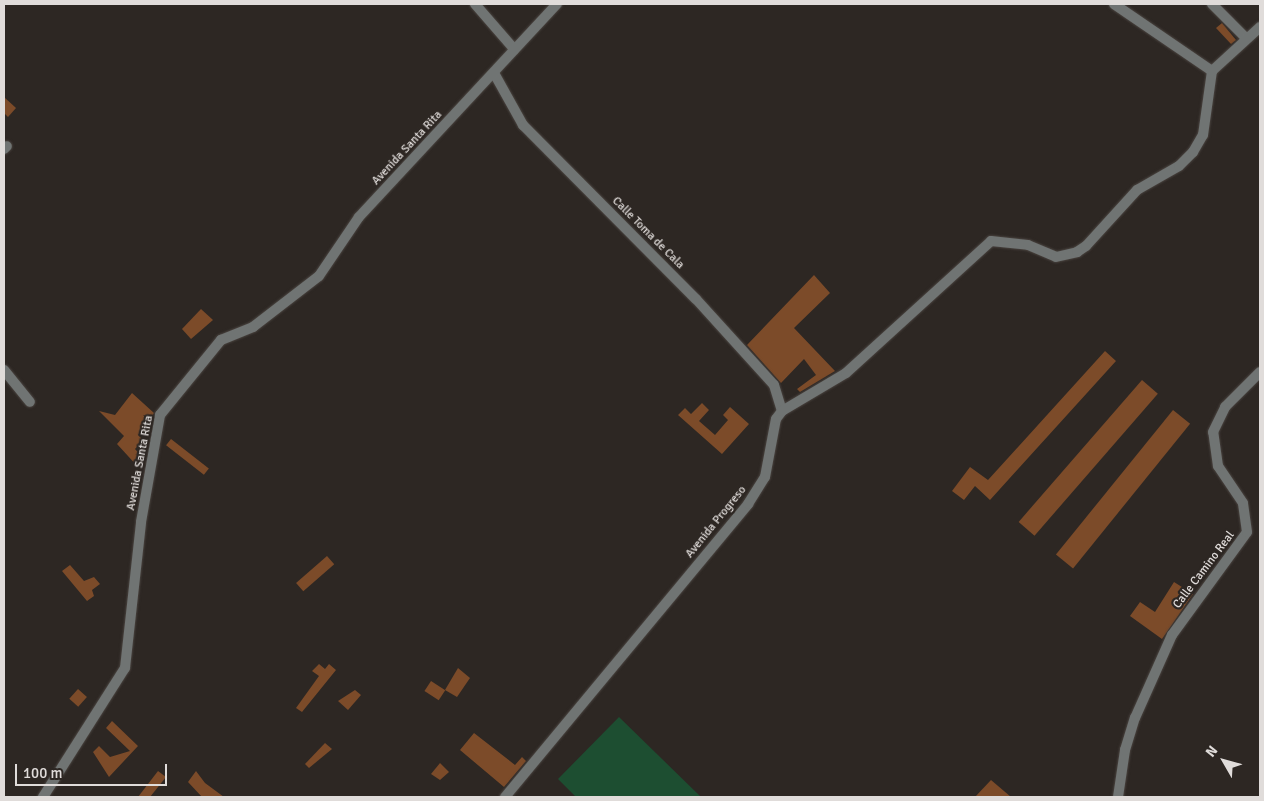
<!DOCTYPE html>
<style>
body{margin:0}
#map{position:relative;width:1264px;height:801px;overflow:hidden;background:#2d2723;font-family:Signika,sans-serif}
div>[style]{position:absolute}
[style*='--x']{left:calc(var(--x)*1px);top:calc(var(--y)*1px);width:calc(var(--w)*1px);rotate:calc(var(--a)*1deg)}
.green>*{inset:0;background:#1d4e31}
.building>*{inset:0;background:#7c4b29;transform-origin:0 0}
.roads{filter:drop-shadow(0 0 1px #4a4440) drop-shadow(0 0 1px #4a4440)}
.minor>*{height:10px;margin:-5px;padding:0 5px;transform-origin:5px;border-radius:5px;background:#707473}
.tertiary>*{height:10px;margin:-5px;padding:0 5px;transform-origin:5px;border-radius:5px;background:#707473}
span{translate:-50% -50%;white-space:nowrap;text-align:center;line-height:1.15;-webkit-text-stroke:4.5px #2d2723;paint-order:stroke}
.street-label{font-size:12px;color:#e0dcda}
.frame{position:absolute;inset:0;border:5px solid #e0dcda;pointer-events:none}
.north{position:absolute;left:1199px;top:736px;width:50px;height:50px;-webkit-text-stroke:4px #2d2723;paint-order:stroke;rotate:308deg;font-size:14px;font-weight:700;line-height:20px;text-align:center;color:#e0dcda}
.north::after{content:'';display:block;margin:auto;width:18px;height:22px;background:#e0dcda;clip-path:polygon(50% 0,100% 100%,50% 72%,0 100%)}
.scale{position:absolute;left:15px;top:764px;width:152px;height:22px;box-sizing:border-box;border:2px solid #e0dcda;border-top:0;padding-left:6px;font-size:15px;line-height:18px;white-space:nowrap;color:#e0dcda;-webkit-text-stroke:4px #2d2723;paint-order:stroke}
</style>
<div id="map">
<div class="green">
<div style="clip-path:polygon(619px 717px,701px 797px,576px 797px,558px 779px)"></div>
</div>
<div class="building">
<div style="clip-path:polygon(1222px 23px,1236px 40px,1231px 44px,1216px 28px)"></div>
<div style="clip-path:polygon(4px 97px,16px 108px,8px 117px,4px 113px)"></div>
<div style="clip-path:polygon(814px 275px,830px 293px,794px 328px,835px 371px,800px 392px,797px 389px,816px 375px,804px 359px,781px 383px,747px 345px)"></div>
<div style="clip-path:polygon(201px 309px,213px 320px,191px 339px,182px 329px)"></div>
<div style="clip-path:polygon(1105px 351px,1116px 361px,990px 500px,975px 486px,964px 500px,952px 491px,970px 467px,988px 480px)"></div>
<div style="left:1142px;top:380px;width:21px;height:188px;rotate:41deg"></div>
<div style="clip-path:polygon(132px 393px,154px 413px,138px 435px,143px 440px,135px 449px,145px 460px,139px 468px,117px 444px,124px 436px,99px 411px,115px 415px)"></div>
<div style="clip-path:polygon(702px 403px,709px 410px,699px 421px,715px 435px,728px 420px,723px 415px,730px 407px,749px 424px,722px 454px,678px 415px,685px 408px,691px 414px)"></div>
<div style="left:1173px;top:410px;width:22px;height:186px;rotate:39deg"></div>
<div style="left:171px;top:439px;width:48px;height:8px;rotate:38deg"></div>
<div style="left:327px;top:556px;width:11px;height:41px;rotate:49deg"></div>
<div style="clip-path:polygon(70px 565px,84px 581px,94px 577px,100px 584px,92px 590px,94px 596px,87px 601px,62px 571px)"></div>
<div style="clip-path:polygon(1174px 582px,1193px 594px,1162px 639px,1130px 616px,1140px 602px,1155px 612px)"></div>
<div style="clip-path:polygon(319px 664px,325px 669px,329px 664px,336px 670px,302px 712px,296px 708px,319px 676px,312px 671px)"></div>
<div style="clip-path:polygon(458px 668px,470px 678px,457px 697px,445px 690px)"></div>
<div style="left:431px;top:681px;width:17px;height:12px;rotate:33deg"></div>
<div style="left:78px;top:689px;width:12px;height:13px;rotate:42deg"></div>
<div style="clip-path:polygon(355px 690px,361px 695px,348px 710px,338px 701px)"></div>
<div style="clip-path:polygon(112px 721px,138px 746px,109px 777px,93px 752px,99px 746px,110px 757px,130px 751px,106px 728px)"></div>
<div style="clip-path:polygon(474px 733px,515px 765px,522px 757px,526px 761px,504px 787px,460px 750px)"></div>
<div style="clip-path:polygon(325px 743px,332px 749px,309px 768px,305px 764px)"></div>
<div style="clip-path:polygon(440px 763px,449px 772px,440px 780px,431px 774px)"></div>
<div style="clip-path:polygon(158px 771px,166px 777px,150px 797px,138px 797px)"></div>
<div style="clip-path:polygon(196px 771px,205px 783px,224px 797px,202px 797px,188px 782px)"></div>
<div style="clip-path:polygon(991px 780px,1011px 797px,975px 797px)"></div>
</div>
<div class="roads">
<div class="minor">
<div style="--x:475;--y:4;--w:60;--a:49.1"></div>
<div style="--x:1114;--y:4;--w:119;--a:34.4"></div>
<div style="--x:1212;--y:4;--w:48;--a:45"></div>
<div style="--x:494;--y:73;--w:60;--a:60.9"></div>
<div style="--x:523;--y:125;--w:245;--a:45.2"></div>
<div style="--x:696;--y:299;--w:116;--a:47.8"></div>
<div style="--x:774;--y:385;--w:27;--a:73"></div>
<div style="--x:4;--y:149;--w:4;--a:-45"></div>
<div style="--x:4;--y:370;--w:41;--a:50.9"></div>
<div style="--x:505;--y:797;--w:381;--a:-50.3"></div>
<div style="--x:748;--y:504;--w:32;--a:-58"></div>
<div style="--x:765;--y:477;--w:59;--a:-79.3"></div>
<div style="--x:776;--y:419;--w:10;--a:-53"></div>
<div style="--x:782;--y:411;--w:74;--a:-30.7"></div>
<div style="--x:846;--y:373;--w:196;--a:-42.3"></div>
<div style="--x:991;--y:241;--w:37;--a:6"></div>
<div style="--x:1028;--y:245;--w:30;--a:23"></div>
<div style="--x:1056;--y:257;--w:22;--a:-13"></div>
<div style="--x:1077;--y:252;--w:11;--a:-34"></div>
<div style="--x:1086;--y:246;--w:76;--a:-47.7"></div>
<div style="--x:1137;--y:190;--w:48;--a:-29.7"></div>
<div style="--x:1179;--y:166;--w:20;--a:-45"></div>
<div style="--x:1193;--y:152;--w:20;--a:-60"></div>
<div style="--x:1203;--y:135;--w:65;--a:-82"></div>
<div style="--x:1212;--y:71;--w:65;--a:-42.5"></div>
<div style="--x:1118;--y:797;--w:48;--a:-81.5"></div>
<div style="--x:1125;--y:750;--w:34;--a:-73"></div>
<div style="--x:1135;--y:718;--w:91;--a:-66"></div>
<div style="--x:1172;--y:635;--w:127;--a:-53.9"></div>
<div style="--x:1247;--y:532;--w:29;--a:-98"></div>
<div style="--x:1243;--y:503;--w:45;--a:-124"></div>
<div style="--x:1218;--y:466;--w:34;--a:-98"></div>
<div style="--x:1213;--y:432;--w:28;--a:-64"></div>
<div style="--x:1225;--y:407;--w:49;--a:-45"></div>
</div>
<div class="tertiary">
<div style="--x:43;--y:797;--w:153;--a:-57.6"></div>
<div style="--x:125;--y:668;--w:147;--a:-83.7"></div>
<div style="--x:141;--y:522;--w:109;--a:-79.9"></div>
<div style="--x:160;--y:415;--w:97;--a:-50.9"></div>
<div style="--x:221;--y:340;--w:35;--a:-22"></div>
<div style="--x:253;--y:327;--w:83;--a:-37.7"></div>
<div style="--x:319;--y:276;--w:71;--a:-55.9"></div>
<div style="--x:359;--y:217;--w:291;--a:-47.1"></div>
</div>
</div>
<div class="street-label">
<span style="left:407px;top:148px;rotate:-47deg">Avenida Santa Rita</span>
<span style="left:648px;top:233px;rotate:45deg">Calle Toma de Cala</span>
<span style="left:140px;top:463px;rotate:-79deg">Avenida Santa Rita</span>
<span style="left:716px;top:522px;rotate:-51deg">Avenida Progreso</span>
<span style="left:1204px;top:570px;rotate:-53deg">Calle Camino Real</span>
</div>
<div class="frame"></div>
<div class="north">N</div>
<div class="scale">100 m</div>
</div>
